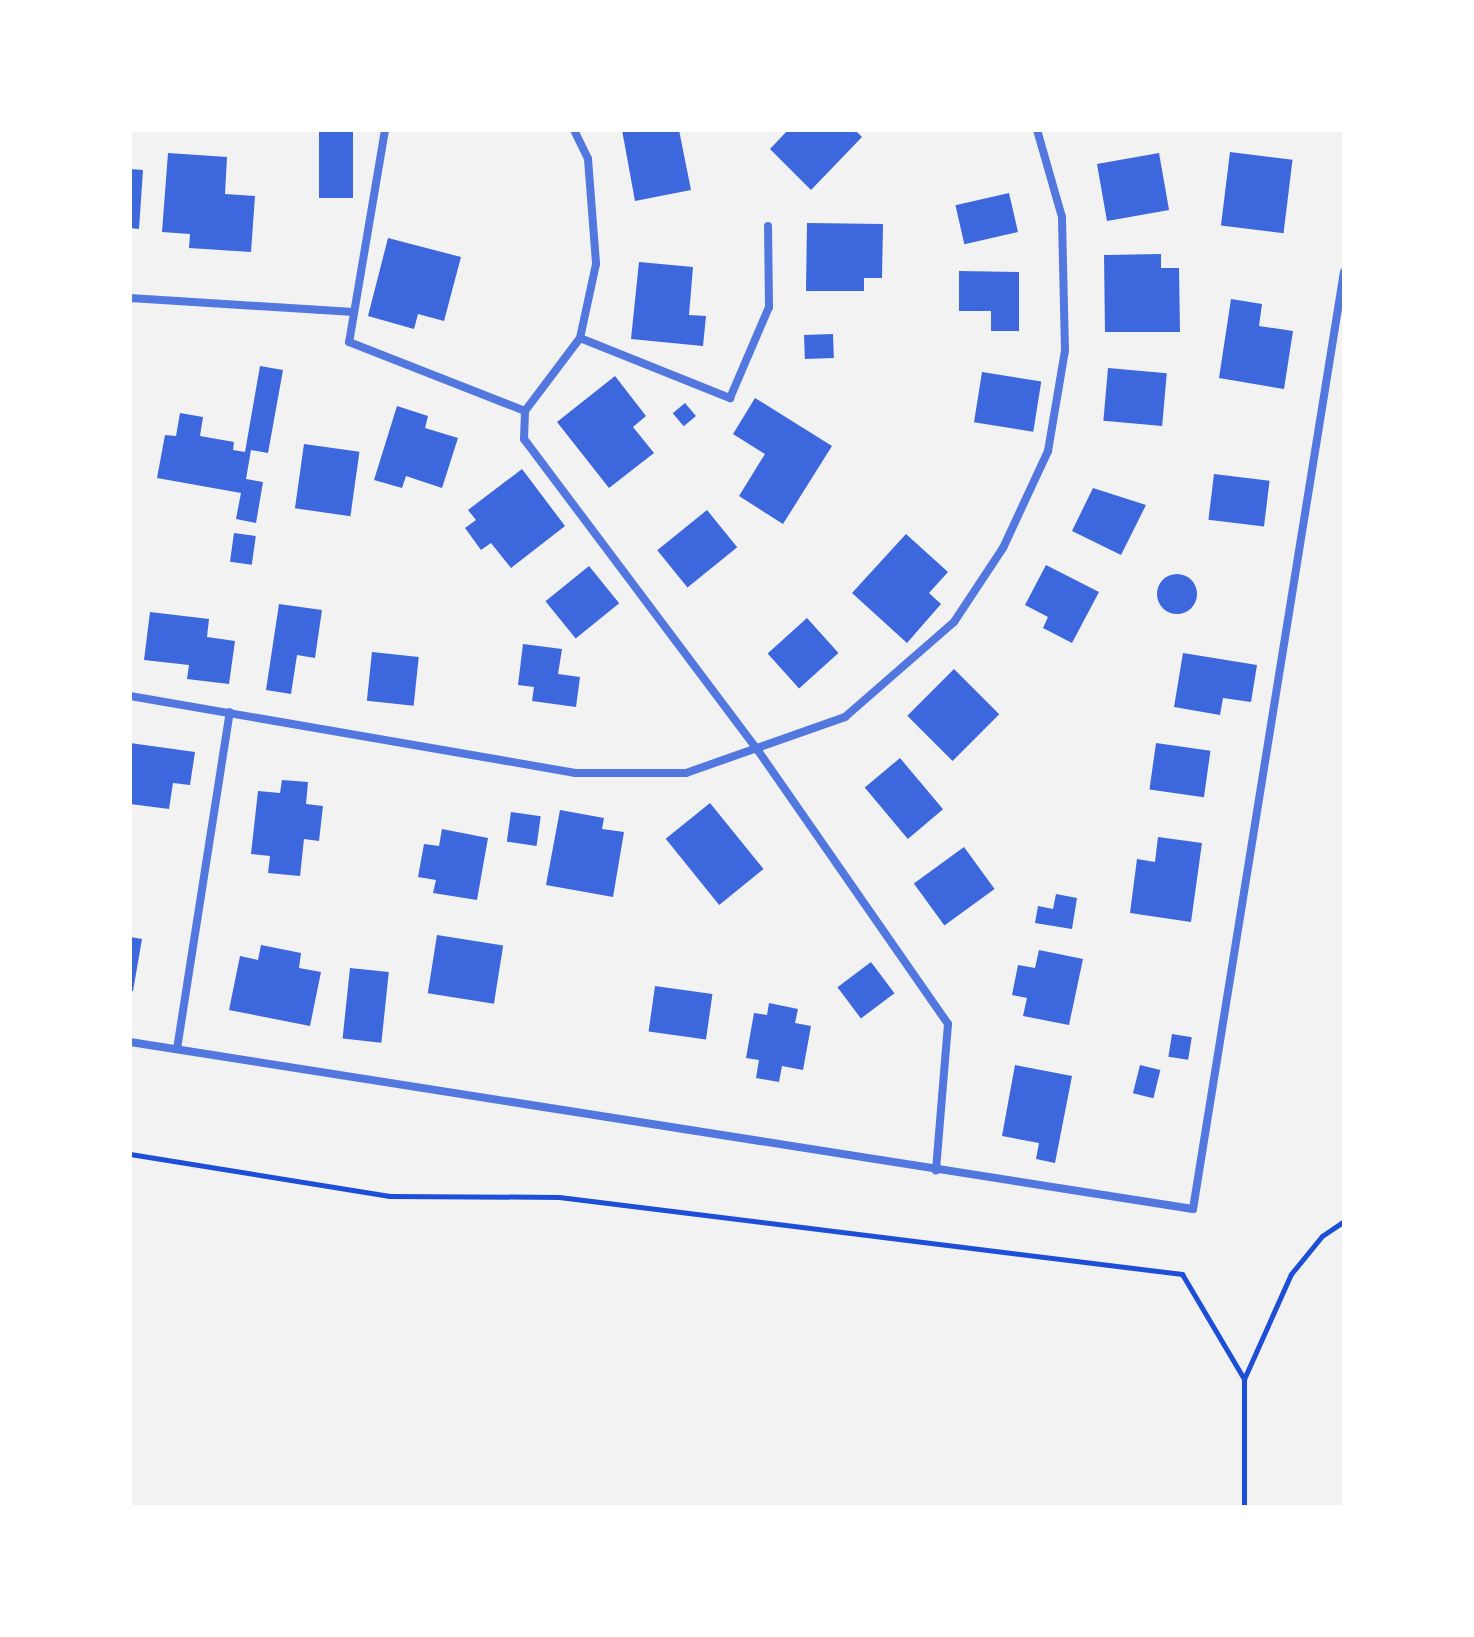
<!DOCTYPE html>
<style>
body{margin:0}
#map{position:relative;width:1474px;height:1637px;overflow:hidden;background:#f2f2f2;font-family:"Fira Sans Condensed",sans-serif}
div>[style]{position:absolute}
[style*='--x']{left:calc(var(--x)*1px);top:calc(var(--y)*1px);width:calc(var(--w)*1px);rotate:calc(var(--a)*1deg)}
.building>*{inset:0;background:#3d67dc;transform-origin:0 0}
.round{border-radius:50%}
.path>*{height:5px;margin:-2.5px;padding:0 2.5px;transform-origin:2.5px;border-radius:2.5px;background:#1d4ed8}
.minor>*{height:8px;margin:-4px;padding:0 4px;transform-origin:4px;border-radius:4px;background:#5277de}
span{translate:-50% -50%;white-space:nowrap;text-align:center;line-height:1.15;-webkit-text-stroke:6px #fff;paint-order:stroke}
.frame{position:absolute;inset:0;border:132px solid #fff;pointer-events:none}
</style>
<div id="map">
<div class="building">
<div style="left:319px;top:130px;width:34px;height:68px"></div>
<div style="clip-path:polygon(622px 130px,679px 130px,691px 190px,635px 201px)"></div>
<div style="clip-path:polygon(788px 130px,855px 130px,862px 137px,811px 190px,770px 149px)"></div>
<div style="left:1230px;top:152px;width:63px;height:74px;rotate:7deg"></div>
<div style="clip-path:polygon(168px 153px,227px 157px,225px 194px,255px 196px,251px 252px,189px 248px,190px 234px,162px 232px)"></div>
<div style="left:1159px;top:153px;width:58px;height:63px;rotate:80deg"></div>
<div style="clip-path:polygon(130px 169px,143px 170px,139px 229px,130px 228px)"></div>
<div style="left:1009px;top:193px;width:40px;height:55px;rotate:77deg"></div>
<div style="clip-path:polygon(807px 223px,883px 224px,882px 278px,864px 278px,864px 291px,806px 291px)"></div>
<div style="clip-path:polygon(388px 238px,461px 257px,444px 321px,418px 314px,414px 329px,368px 316px)"></div>
<div style="clip-path:polygon(1161px 254px,1161px 268px,1179px 268px,1180px 332px,1105px 332px,1104px 255px)"></div>
<div style="clip-path:polygon(639px 262px,693px 267px,689px 315px,706px 316px,703px 346px,631px 339px)"></div>
<div style="clip-path:polygon(959px 271px,1019px 272px,1019px 331px,991px 331px,991px 311px,959px 311px)"></div>
<div style="clip-path:polygon(1231px 299px,1262px 304px,1259px 326px,1293px 331px,1284px 389px,1219px 378px)"></div>
<div style="left:833px;top:334px;width:24px;height:29px;rotate:88deg"></div>
<div style="clip-path:polygon(260px 366px,283px 370px,268px 453px,251px 450px,246px 479px,263px 482px,256px 523px,236px 519px,241px 493px,157px 478px,165px 435px,176px 436px,180px 413px,203px 417px,200px 436px,234px 442px,233px 450px,245px 452px)"></div>
<div style="left:1108px;top:368px;width:59px;height:53px;rotate:5deg"></div>
<div style="left:982px;top:372px;width:60px;height:51px;rotate:9deg"></div>
<div style="clip-path:polygon(615px 376px,646px 416px,633px 427px,654px 453px,609px 488px,557px 422px)"></div>
<div style="clip-path:polygon(755px 398px,832px 446px,783px 524px,739px 496px,765px 454px,733px 434px)"></div>
<div style="left:685px;top:403px;width:17px;height:16px;rotate:50deg"></div>
<div style="clip-path:polygon(397px 406px,428px 416px,425px 428px,458px 438px,442px 488px,406px 476px,402px 488px,374px 480px)"></div>
<div style="left:304px;top:444px;width:56px;height:65px;rotate:8deg"></div>
<div style="clip-path:polygon(522px 469px,565px 526px,511px 568px,491px 543px,481px 550px,465px 528px,476px 520px,468px 510px)"></div>
<div style="left:1214px;top:474px;width:56px;height:46px;rotate:7deg"></div>
<div style="clip-path:polygon(1093px 488px,1146px 505px,1121px 555px,1072px 531px)"></div>
<div style="left:707px;top:510px;width:48px;height:64px;rotate:51deg"></div>
<div style="left:234px;top:533px;width:22px;height:29px;rotate:8deg"></div>
<div style="clip-path:polygon(906px 534px,948px 572px,929px 593px,941px 604px,907px 643px,852px 593px)"></div>
<div style="clip-path:polygon(1046px 565px,1099px 592px,1072px 643px,1043px 628px,1048px 617px,1025px 605px)"></div>
<div style="left:589px;top:566px;width:48px;height:56px;rotate:51deg"></div>
<div class="round" style="left:1157px;top:574px;width:40px;height:40px"></div>
<div style="clip-path:polygon(279px 604px,322px 610px,315px 658px,297px 655px,291px 694px,266px 690px)"></div>
<div style="clip-path:polygon(150px 612px,209px 619px,207px 637px,235px 641px,229px 684px,187px 679px,189px 665px,144px 660px)"></div>
<div style="left:807px;top:618px;width:47px;height:53px;rotate:48deg"></div>
<div style="clip-path:polygon(523px 644px,562px 649px,558px 674px,580px 677px,576px 707px,532px 701px,534px 687px,518px 685px)"></div>
<div style="left:372px;top:652px;width:47px;height:49px;rotate:6deg"></div>
<div style="clip-path:polygon(1183px 653px,1257px 665px,1251px 702px,1223px 698px,1220px 715px,1174px 707px)"></div>
<div style="left:954px;top:669px;width:64px;height:66px;rotate:45deg"></div>
<div style="clip-path:polygon(130px 743px,195px 752px,190px 785px,173px 783px,169px 809px,130px 804px)"></div>
<div style="left:1156px;top:743px;width:55px;height:47px;rotate:8deg"></div>
<div style="left:900px;top:758px;width:67px;height:46px;rotate:50deg"></div>
<div style="clip-path:polygon(282px 780px,308px 782px,306px 804px,323px 806px,319px 841px,304px 839px,300px 876px,268px 873px,270px 856px,251px 854px,258px 791px,280px 793px)"></div>
<div style="left:710px;top:803px;width:85px;height:57px;rotate:51deg"></div>
<div style="clip-path:polygon(560px 810px,604px 818px,602px 829px,624px 832px,613px 897px,546px 885px)"></div>
<div style="left:511px;top:812px;width:30px;height:30px;rotate:8deg"></div>
<div style="clip-path:polygon(442px 829px,488px 838px,477px 900px,433px 893px,436px 880px,418px 877px,424px 844px,439px 846px)"></div>
<div style="clip-path:polygon(1158px 837px,1202px 843px,1191px 922px,1130px 913px,1137px 859px,1155px 862px)"></div>
<div style="left:964px;top:847px;width:52px;height:62px;rotate:54deg"></div>
<div style="clip-path:polygon(1056px 894px,1077px 898px,1072px 929px,1035px 923px,1038px 906px,1053px 909px)"></div>
<div style="left:437px;top:935px;width:67px;height:59px;rotate:9deg"></div>
<div style="clip-path:polygon(130px 937px,142px 939px,133px 991px,130px 991px)"></div>
<div style="clip-path:polygon(261px 945px,301px 953px,299px 968px,321px 972px,310px 1026px,229px 1010px,240px 956px,258px 960px)"></div>
<div style="clip-path:polygon(1039px 950px,1083px 959px,1069px 1025px,1023px 1016px,1027px 998px,1012px 995px,1018px 965px,1035px 968px)"></div>
<div style="left:871px;top:962px;width:39px;height:42px;rotate:53deg"></div>
<div style="left:350px;top:968px;width:39px;height:71px;rotate:6deg"></div>
<div style="left:655px;top:986px;width:58px;height:46px;rotate:8deg"></div>
<div style="clip-path:polygon(769px 1003px,798px 1009px,795px 1023px,811px 1026px,803px 1070px,782px 1066px,779px 1082px,756px 1078px,759px 1060px,746px 1058px,754px 1013px,767px 1015px)"></div>
<div style="left:1172px;top:1034px;width:20px;height:23px;rotate:9deg"></div>
<div style="clip-path:polygon(1015px 1065px,1072px 1076px,1055px 1163px,1036px 1159px,1039px 1143px,1002px 1136px)"></div>
<div style="left:1140px;top:1065px;width:21px;height:29px;rotate:14deg"></div>
</div>
<div class="path">
<div style="--x:130;--y:1154;--w:263;--a:9.2"></div>
<div style="--x:390;--y:1196;--w:169;--a:0.3"></div>
<div style="--x:559;--y:1197;--w:628;--a:7.05"></div>
<div style="--x:1182;--y:1274;--w:122;--a:59.4"></div>
<div style="--x:1244;--y:1379;--w:115;--a:-65.9"></div>
<div style="--x:1291;--y:1274;--w:49;--a:-50.8"></div>
<div style="--x:1322;--y:1236;--w:27;--a:-34"></div>
<div style="--x:1244;--y:1507;--w:128;--a:-90"></div>
</div>
<div class="minor">
<div style="--x:385;--y:130;--w:215;--a:99.6"></div>
<div style="--x:349;--y:342;--w:189;--a:21.4"></div>
<div style="--x:574;--y:130;--w:32;--a:64"></div>
<div style="--x:588;--y:159;--w:105;--a:85.6"></div>
<div style="--x:596;--y:264;--w:76;--a:102.2"></div>
<div style="--x:580;--y:338;--w:91;--a:127"></div>
<div style="--x:525;--y:411;--w:28;--a:92"></div>
<div style="--x:524;--y:439;--w:391;--a:53.1"></div>
<div style="--x:759;--y:752;--w:331;--a:55.2"></div>
<div style="--x:948;--y:1024;--w:147;--a:94.7"></div>
<div style="--x:130;--y:298;--w:224;--a:3.6"></div>
<div style="--x:580;--y:338;--w:162;--a:21.8"></div>
<div style="--x:730;--y:398;--w:99;--a:-66.8"></div>
<div style="--x:769;--y:307;--w:81;--a:-90.7"></div>
<div style="--x:130;--y:696;--w:452;--a:9.8"></div>
<div style="--x:575;--y:773;--w:111;--a:0"></div>
<div style="--x:686;--y:773;--w:169;--a:-19.4"></div>
<div style="--x:845;--y:717;--w:145;--a:-41.1"></div>
<div style="--x:954;--y:622;--w:89;--a:-56.5"></div>
<div style="--x:1003;--y:548;--w:107;--a:-65.1"></div>
<div style="--x:1048;--y:451;--w:101;--a:-80.4"></div>
<div style="--x:1065;--y:351;--w:134;--a:-91.3"></div>
<div style="--x:1062;--y:217;--w:91;--a:-106"></div>
<div style="--x:130;--y:1042;--w:1076;--a:8.93"></div>
<div style="--x:1193;--y:1209;--w:949;--a:-80.85"></div>
<div style="--x:177;--y:1049;--w:341;--a:-81.1"></div>
</div>
<div class="frame"></div>
</div>
